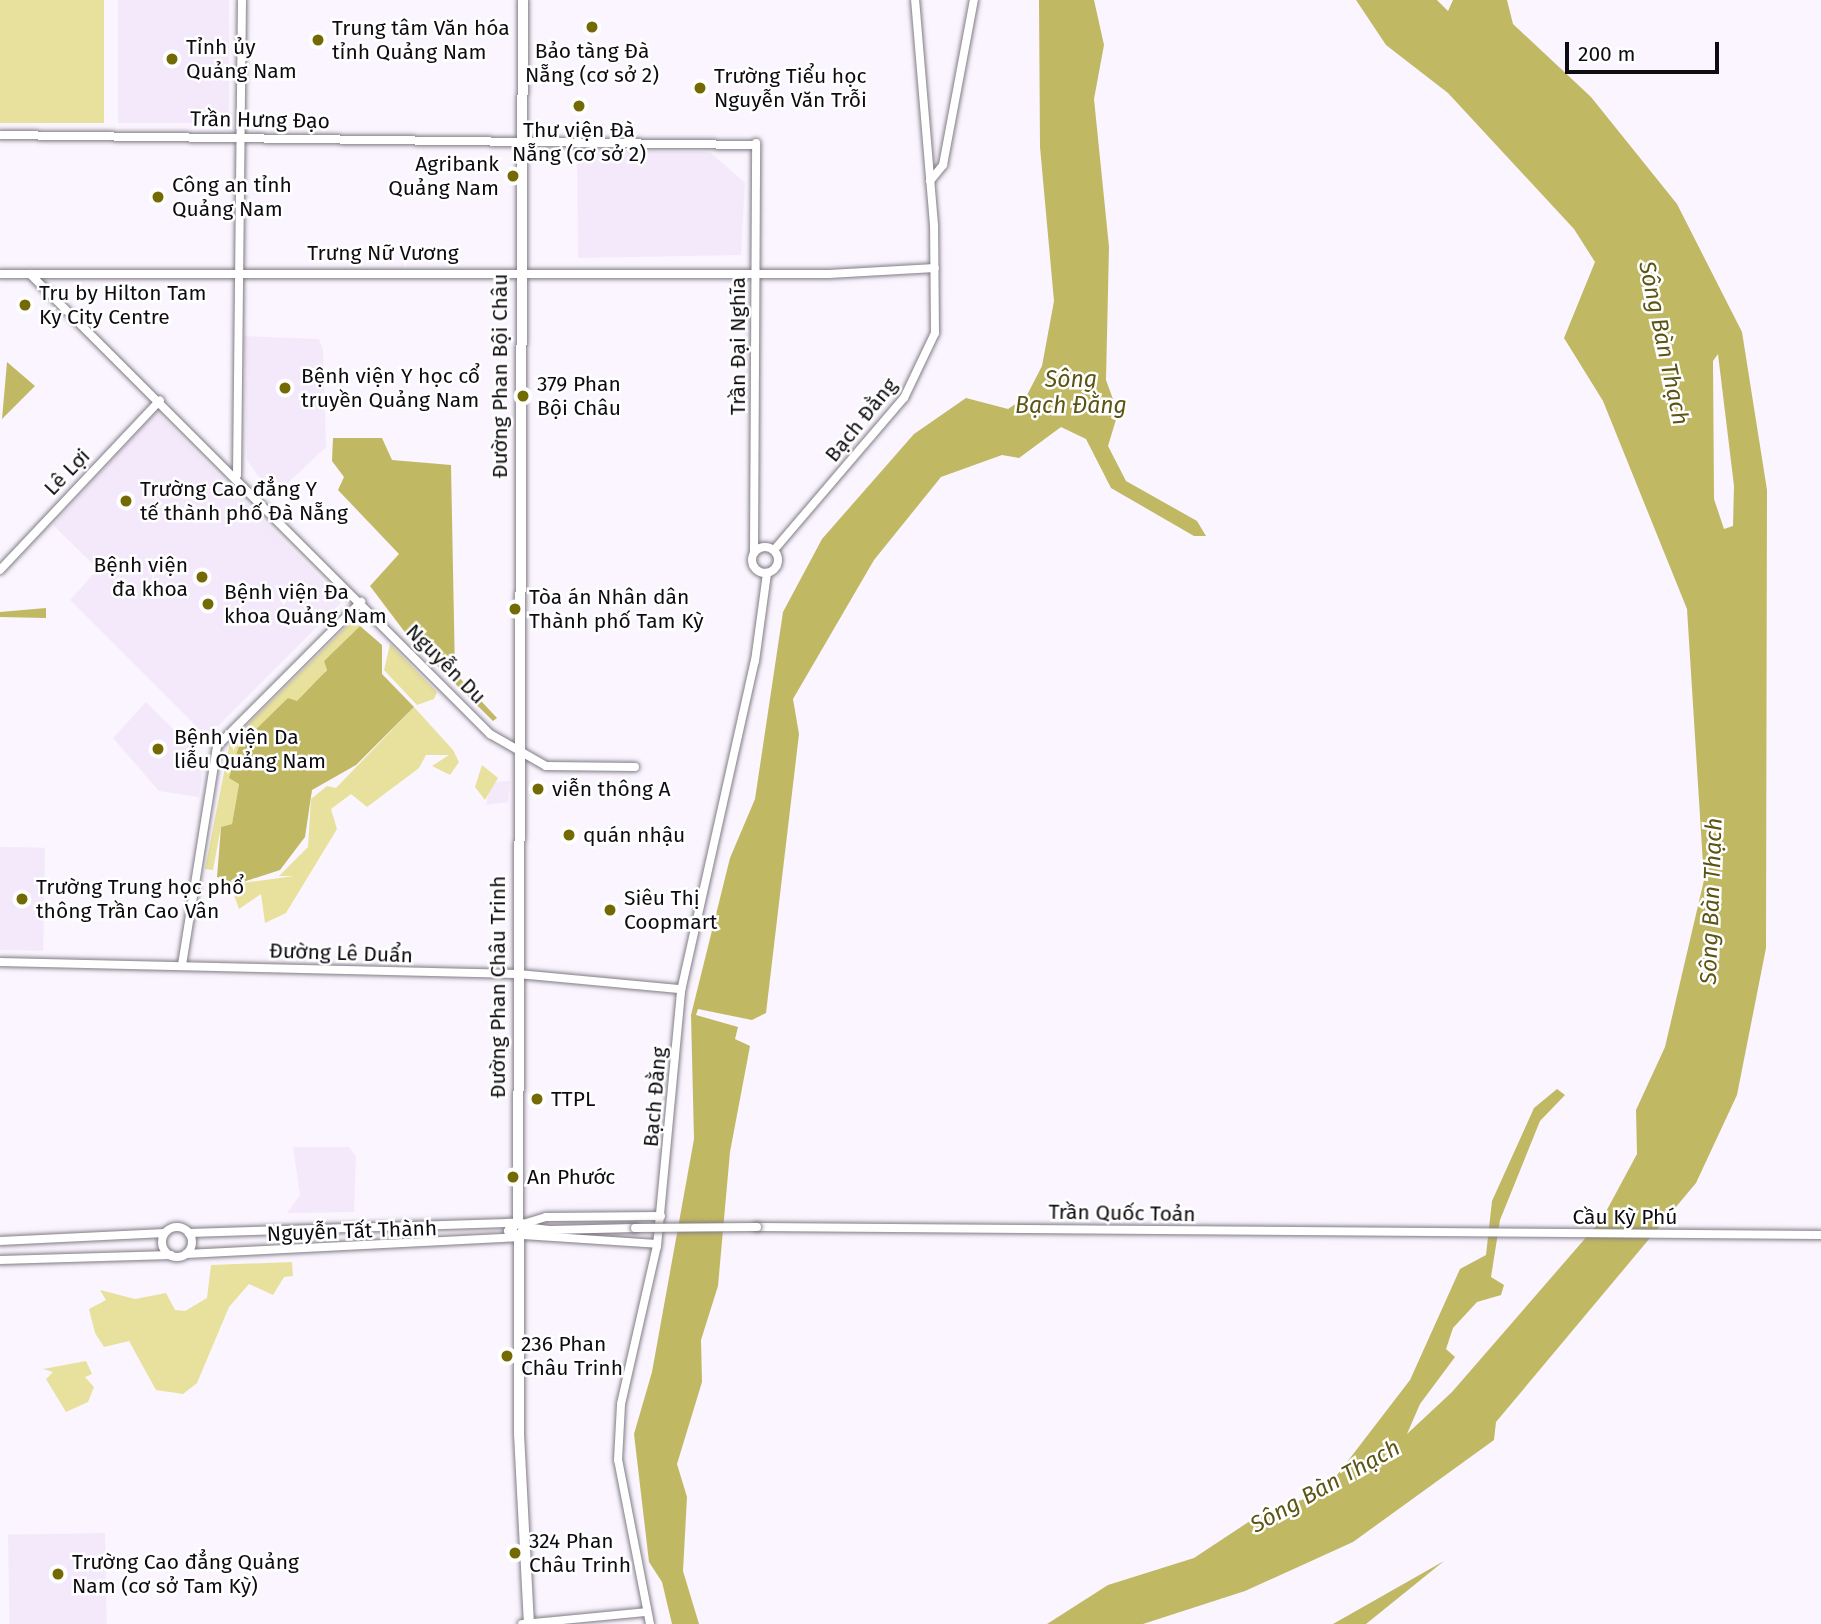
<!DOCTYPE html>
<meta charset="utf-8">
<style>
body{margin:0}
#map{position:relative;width:1821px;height:1624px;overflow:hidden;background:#faf5fe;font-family:"Fira Sans",sans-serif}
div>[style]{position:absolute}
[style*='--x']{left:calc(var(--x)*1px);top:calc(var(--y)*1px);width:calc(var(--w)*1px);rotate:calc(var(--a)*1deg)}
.built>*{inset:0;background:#f4e9fb;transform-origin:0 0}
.green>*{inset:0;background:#e8e19d;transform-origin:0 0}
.water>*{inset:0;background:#c1b863}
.roads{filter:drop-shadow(0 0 2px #817c85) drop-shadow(0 0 2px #817c85)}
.secondary>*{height:8px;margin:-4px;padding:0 4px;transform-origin:4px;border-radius:4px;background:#fff}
.secondary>.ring{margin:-4px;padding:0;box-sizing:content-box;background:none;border:8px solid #fff;border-radius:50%}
.primary>*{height:10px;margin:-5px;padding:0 5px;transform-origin:5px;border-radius:5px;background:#fff}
.bridges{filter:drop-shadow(0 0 2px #817c85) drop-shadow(0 0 2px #817c85)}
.secondary-bridge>*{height:8px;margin:-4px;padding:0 4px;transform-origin:4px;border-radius:4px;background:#fff}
.dots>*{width:19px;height:19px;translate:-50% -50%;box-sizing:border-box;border:4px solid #fff;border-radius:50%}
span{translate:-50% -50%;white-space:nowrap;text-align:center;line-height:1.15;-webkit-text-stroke:5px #fff;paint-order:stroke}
.poi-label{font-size:21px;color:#0e0c10}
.left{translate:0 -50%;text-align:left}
.right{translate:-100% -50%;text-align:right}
.street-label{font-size:21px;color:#0e0c10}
.water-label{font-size:23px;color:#5b5414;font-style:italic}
.scale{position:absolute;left:1565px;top:42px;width:154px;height:32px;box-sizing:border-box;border:4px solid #0e0c10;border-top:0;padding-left:9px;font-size:21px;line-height:24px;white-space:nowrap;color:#0e0c10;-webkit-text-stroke:5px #fff;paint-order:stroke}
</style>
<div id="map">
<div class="built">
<div style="left:118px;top:0;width:111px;height:123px"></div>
<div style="clip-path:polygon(577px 151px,710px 152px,745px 183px,741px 255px,578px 258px)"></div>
<div style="clip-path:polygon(244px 336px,319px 339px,323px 350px,326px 447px,273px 497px,247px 460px)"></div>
<div style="clip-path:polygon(156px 412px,343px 601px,207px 737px,70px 600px,98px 569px,53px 525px)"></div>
<div style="clip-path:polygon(146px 702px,204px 760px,199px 797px,159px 791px,113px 738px)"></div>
<div style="clip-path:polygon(510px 781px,508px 802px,486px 805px,491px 782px)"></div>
<div style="left:0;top:847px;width:45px;height:103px;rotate:1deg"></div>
<div style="clip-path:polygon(293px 1147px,349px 1147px,356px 1156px,354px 1212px,287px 1213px,300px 1195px)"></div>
<div style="left:105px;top:1533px;width:91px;height:97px;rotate:89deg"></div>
</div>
<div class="green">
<div style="left:0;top:0;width:104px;height:123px"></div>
<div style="clip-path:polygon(355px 618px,360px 626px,324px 661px,327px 669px,239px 784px,232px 824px,221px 827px,213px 870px,205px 869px,230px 742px)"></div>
<div style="clip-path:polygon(390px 644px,437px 692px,434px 699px,417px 705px,384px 670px)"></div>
<div style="clip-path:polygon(414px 707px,453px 750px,459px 762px,450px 775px,432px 766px,449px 755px,426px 755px,419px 768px,367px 807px,351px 794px,331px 809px,337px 829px,286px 913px,265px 923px,261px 894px,239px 909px,234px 895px,242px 883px,294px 876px,279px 876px,308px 847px,311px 799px,327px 786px,336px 788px)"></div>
<div style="clip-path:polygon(482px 765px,498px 778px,485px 800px,475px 787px)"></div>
<div style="clip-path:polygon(292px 1262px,293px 1276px,284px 1277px,273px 1295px,249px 1284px,229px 1307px,197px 1383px,183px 1394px,156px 1390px,129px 1341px,104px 1347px,95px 1333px,89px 1309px,106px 1300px,100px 1290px,135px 1299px,166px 1293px,175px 1310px,185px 1311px,207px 1298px,211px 1265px)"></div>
<div style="clip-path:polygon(86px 1361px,92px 1374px,85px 1377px,94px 1387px,88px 1402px,66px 1412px,46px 1379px,53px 1372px,43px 1369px)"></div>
</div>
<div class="water">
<div style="clip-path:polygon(1039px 0,1094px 0,1104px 45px,1094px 99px,1109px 247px,1106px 380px,1118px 413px,1108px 446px,1126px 481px,1197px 521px,1206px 536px,1194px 536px,1111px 488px,1086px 439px,1061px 427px,1019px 458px,1002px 455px,941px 477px,874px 560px,793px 699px,799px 734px,766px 1013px,752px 1020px,698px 1009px,696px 1015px,738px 1027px,735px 1039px,750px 1046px,730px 1152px,718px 1286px,701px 1340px,702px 1382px,677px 1464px,687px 1497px,683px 1571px,699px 1624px,672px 1624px,662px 1582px,649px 1562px,634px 1434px,652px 1372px,694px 1139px,691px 1015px,730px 858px,755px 799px,783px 612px,822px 539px,914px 434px,966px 398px,1008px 409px,1026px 397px,1042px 366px,1054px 301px,1040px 147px)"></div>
<div style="clip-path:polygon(evenodd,1356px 0,1437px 0,1448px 11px,1453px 0,1507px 0,1513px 24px,1591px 97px,1677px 204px,1742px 332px,1767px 490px,1766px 948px,1737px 1095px,1696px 1183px,1496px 1422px,1494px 1440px,1353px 1542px,1245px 1591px,1143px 1624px,1047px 1624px,1108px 1585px,1194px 1558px,1253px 1519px,1309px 1497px,1334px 1479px,1410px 1380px,1460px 1269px,1486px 1255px,1492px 1201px,1534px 1108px,1557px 1089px,1565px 1095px,1540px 1121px,1500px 1220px,1491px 1277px,1504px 1285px,1501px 1295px,1477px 1302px,1453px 1328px,1446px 1349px,1455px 1357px,1420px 1404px,1407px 1434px,1452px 1392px,1602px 1219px,1637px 1154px,1636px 1110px,1665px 1047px,1704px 880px,1687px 609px,1603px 401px,1564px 338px,1595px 262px,1574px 229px,1448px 93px,1386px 45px,1356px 0,1718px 354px,1734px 486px,1733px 526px,1724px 529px,1714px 499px,1713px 361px,1718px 354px)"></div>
<div style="clip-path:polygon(7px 362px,35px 386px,2px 419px)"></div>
<div style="clip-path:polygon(333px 438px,382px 438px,392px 460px,451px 465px,455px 673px,497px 718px,493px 721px,410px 639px,370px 586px,399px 554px,338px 490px,344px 477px,332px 461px)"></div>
<div style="clip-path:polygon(46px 608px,46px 618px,0 617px,0 612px)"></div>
<div style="clip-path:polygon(360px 626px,382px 645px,382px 674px,414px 707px,356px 765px,312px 790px,305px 837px,280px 870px,237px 884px,217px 877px,221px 827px,232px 824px,239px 784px,229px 778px,239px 746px,288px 698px,297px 701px,327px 670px,324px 661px)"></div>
<div style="clip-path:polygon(1444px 1561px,1366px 1624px,1333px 1624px)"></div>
</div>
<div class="roads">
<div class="secondary">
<div style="--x:0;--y:135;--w:756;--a:0.76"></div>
<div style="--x:930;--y:181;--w:21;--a:-51"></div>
<div style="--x:943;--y:165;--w:168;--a:-79.4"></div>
<div style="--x:0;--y:274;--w:829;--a:0"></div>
<div style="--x:829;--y:274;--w:106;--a:-3.2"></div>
<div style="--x:30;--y:274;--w:651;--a:45"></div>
<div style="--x:490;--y:734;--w:64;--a:29.7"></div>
<div style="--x:546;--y:766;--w:89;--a:0.6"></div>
<div style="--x:237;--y:475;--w:475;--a:-89.4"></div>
<div class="ring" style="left:752px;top:547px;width:18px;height:18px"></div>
<div style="--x:774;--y:550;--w:200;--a:-49.5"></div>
<div style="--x:904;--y:398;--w:72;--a:-64.5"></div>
<div style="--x:935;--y:333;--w:108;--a:-90.5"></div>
<div style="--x:934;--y:225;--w:226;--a:-94.8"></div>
<div style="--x:754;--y:552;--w:409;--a:-89.7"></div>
<div style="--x:0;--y:570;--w:233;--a:-46.7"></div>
<div style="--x:0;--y:962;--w:518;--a:1.33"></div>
<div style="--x:518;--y:974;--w:164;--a:5.3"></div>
<div style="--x:182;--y:965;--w:222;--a:-80.9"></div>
<div style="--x:217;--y:746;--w:204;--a:-45"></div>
<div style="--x:523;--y:1224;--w:24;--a:-17"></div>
<div style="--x:546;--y:1217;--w:115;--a:-0.5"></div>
<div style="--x:525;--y:1227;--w:26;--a:7"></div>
<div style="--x:551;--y:1230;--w:21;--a:169"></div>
<div style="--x:757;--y:1227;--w:1064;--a:0.43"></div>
<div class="ring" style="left:162px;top:1227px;width:22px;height:22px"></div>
<div style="--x:551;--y:1230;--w:84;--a:-1.4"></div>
<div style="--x:189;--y:1233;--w:323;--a:-1.8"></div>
<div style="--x:523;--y:1235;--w:134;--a:3.8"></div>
<div style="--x:0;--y:1241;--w:165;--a:-2.8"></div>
<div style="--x:186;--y:1254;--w:332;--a:-2.9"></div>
<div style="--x:0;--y:1260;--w:171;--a:-1.7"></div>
<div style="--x:522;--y:1624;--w:125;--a:-5.5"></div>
<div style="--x:650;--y:1624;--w:167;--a:-101"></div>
<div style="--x:618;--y:1460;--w:56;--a:-86.9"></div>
<div style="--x:621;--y:1404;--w:162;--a:-77.2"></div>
<div style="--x:657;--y:1246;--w:256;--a:-84.6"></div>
<div style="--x:681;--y:991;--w:338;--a:-77.4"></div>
<div style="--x:755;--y:661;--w:89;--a:-82.2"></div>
</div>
<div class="primary">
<div style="--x:518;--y:1221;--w:1221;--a:-89.77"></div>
<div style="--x:518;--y:1221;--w:13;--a:132"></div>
<div style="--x:509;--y:1231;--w:12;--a:31"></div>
<div style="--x:518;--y:1221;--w:10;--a:45"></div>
<div style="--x:525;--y:1228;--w:11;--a:124"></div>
<div style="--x:519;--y:1237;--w:197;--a:90"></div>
<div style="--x:519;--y:1434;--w:190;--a:87"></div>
</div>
</div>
<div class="bridges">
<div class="secondary-bridge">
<div style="--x:635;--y:1228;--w:122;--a:-0.5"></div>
</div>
</div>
<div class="dots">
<div style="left:592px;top:27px;background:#746a03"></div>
<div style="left:318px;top:40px;background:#746a03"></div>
<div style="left:172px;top:59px;background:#746a03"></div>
<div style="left:700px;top:88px;background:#746a03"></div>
<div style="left:579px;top:106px;background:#746a03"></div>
<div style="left:513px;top:176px;background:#746a03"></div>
<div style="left:158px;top:197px;background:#746a03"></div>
<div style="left:25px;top:305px;background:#746a03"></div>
<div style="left:285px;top:388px;background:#746a03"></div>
<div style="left:523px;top:396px;background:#746a03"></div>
<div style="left:126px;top:501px;background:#746a03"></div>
<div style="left:202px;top:577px;background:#746a03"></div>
<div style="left:208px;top:604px;background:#746a03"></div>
<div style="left:515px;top:609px;background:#746a03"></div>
<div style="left:158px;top:749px;background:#746a03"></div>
<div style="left:538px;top:789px;background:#746a03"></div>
<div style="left:569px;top:835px;background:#746a03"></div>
<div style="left:22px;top:899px;background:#746a03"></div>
<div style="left:610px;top:910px;background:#746a03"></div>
<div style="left:537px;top:1099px;background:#746a03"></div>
<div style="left:513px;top:1177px;background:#746a03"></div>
<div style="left:507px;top:1356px;background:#746a03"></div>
<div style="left:515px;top:1553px;background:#746a03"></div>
<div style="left:58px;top:1574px;background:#746a03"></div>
</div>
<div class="poi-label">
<span class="left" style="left:332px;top:40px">Trung tâm Văn hóa<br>tỉnh Quảng Nam</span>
<span class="left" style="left:186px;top:59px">Tỉnh ủy<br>Quảng Nam</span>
<span style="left:592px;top:63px">Bảo tàng Đà<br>Nẵng (cơ sở 2)</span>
<span class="left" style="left:714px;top:88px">Trường Tiểu học<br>Nguyễn Văn Trỗi</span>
<span style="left:579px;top:142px">Thư viện Đà<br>Nẵng (cơ sở 2)</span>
<span class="right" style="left:499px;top:176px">Agribank<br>Quảng Nam</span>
<span class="left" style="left:172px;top:197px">Công an tỉnh<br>Quảng Nam</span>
<span class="left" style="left:39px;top:305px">Tru by Hilton Tam<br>Ky City Centre</span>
<span class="left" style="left:301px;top:388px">Bệnh viện Y học cổ<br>truyền Quảng Nam</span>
<span class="left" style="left:537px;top:396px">379 Phan<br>Bội Châu</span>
<span class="left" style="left:140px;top:501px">Trường Cao đẳng Y<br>tế thành phố Đà Nẵng</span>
<span class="right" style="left:188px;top:577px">Bệnh viện<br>đa khoa</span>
<span class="left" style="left:224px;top:604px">Bệnh viện Đa<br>khoa Quảng Nam</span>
<span class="left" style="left:529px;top:609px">Tòa án Nhân dân<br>Thành phố Tam Kỳ</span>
<span class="left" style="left:174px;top:749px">Bệnh viện Da<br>liễu Quảng Nam</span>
<span class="left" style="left:552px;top:789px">viễn thông A</span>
<span class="left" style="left:583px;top:835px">quán nhậu</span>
<span class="left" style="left:36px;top:899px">Trường Trung học phổ<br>thông Trần Cao Vân</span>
<span class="left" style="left:624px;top:910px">Siêu Thị<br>Coopmart</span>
<span class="left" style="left:551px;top:1099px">TTPL</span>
<span class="left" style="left:527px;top:1177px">An Phước</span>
<span class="left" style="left:521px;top:1356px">236 Phan<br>Châu Trinh</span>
<span class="left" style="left:529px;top:1553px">324 Phan<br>Châu Trinh</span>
<span class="left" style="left:72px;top:1574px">Trường Cao đẳng Quảng<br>Nam (cơ sở Tam Kỳ)</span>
</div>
<div class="street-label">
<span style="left:260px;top:120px;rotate:1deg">Trần Hưng Đạo</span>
<span style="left:383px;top:253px">Trưng Nữ Vương</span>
<span style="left:738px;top:346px;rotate:-90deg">Trần Đại Nghĩa</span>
<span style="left:500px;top:376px;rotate:-90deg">Đường Phan Bội Châu</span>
<span style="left:861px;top:420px;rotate:-51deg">Bạch Đằng</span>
<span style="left:67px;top:472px;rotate:-46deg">Lê Lợi</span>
<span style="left:446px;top:664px;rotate:45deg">Nguyễn Du</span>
<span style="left:341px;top:953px;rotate:2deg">Đường Lê Duẩn</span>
<span style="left:498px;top:987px;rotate:-90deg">Đường Phan Châu Trinh</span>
<span style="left:655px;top:1097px;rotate:-85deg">Bạch Đằng</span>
<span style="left:1122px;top:1213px;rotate:1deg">Trần Quốc Toản</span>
<span style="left:1625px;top:1217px">Cầu Kỳ Phú</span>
<span style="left:352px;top:1231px;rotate:-2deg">Nguyễn Tất Thành</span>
</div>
<div class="water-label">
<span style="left:1664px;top:343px;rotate:78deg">Sông Bàn Thạch</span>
<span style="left:1071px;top:392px">Sông<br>Bạch Đằng</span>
<span style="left:1711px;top:901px;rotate:-88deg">Sông Bàn Thạch</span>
<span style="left:1325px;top:1486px;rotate:-29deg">Sông Bàn Thạch</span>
</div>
<div class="scale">200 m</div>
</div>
